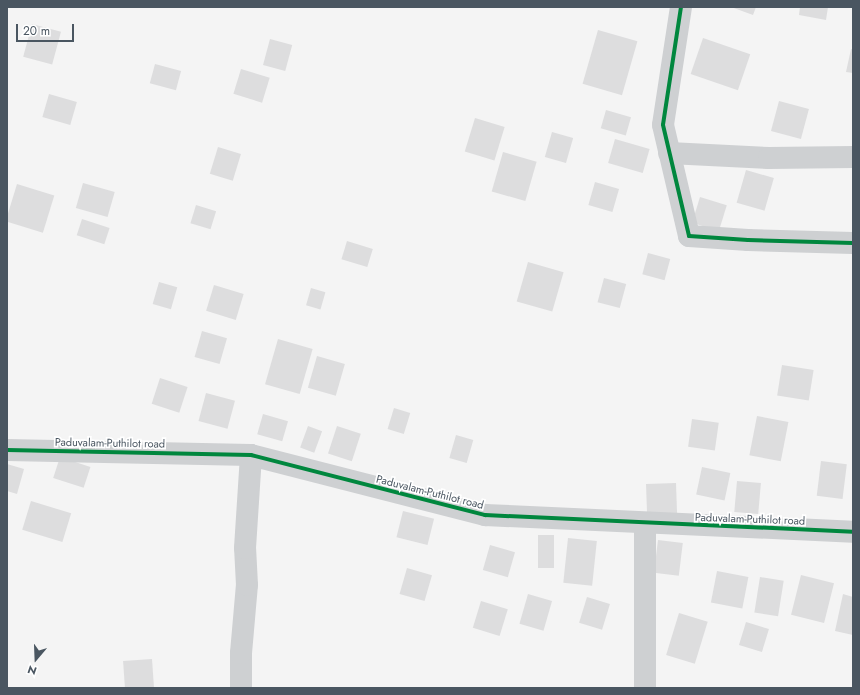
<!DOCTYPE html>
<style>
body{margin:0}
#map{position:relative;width:860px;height:695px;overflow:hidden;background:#f4f4f4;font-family:Jost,sans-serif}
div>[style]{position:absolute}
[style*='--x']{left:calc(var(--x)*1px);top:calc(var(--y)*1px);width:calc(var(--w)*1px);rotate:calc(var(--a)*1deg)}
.building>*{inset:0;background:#ddddde;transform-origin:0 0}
.street>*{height:22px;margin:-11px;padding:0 11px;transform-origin:11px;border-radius:11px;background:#ced0d2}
.cycleway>*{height:4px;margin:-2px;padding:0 2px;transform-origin:2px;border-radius:2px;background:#00873e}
span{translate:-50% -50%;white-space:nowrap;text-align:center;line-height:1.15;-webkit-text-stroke:3.5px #fff;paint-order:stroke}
.street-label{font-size:11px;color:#4a5661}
.frame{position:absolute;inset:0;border:8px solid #4a5661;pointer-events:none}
.north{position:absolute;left:16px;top:639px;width:40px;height:40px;-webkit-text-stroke:3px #fff;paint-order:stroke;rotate:199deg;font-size:11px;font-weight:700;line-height:16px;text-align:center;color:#4a5661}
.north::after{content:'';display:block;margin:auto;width:14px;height:18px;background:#4a5661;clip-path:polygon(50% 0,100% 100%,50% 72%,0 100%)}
.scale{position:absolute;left:16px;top:24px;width:58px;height:18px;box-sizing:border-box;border:2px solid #4a5661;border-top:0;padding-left:5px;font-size:12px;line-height:14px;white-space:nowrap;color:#4a5661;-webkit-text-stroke:3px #fff;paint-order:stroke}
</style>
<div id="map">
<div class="building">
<div style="clip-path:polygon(731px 7px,756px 7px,753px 15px)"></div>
<div style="clip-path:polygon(800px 7px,828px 7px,826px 20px,799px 15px)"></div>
<div style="left:32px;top:24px;width:30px;height:34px;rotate:15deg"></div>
<div style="left:598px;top:30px;width:41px;height:56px;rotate:16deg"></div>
<div style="left:703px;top:38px;width:50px;height:38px;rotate:19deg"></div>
<div style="left:270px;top:39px;width:23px;height:27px;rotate:15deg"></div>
<div style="clip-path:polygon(851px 49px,853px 50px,853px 73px,846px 72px)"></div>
<div style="left:155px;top:64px;width:27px;height:20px;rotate:15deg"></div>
<div style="left:241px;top:69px;width:30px;height:26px;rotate:17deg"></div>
<div style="left:49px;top:94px;width:29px;height:24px;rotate:16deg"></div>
<div style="left:779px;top:101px;width:31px;height:31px;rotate:15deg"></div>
<div style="left:606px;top:110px;width:26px;height:19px;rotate:16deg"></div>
<div style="left:475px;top:118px;width:31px;height:35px;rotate:17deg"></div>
<div style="left:552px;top:132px;width:22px;height:26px;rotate:16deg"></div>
<div style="left:615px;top:139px;width:36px;height:25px;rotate:16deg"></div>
<div style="left:218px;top:147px;width:24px;height:28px;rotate:17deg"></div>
<div style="left:503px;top:152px;width:35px;height:41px;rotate:16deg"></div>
<div style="left:746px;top:170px;width:29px;height:34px;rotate:16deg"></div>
<div style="left:595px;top:182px;width:25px;height:24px;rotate:16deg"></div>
<div style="left:83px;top:183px;width:33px;height:26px;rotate:16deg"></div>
<div style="left:17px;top:184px;width:39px;height:39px;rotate:17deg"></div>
<div style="left:700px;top:197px;width:28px;height:27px;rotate:17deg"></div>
<div style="left:196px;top:205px;width:21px;height:19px;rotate:17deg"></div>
<div style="left:82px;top:219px;width:29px;height:17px;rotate:18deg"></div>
<div style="left:347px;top:241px;width:27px;height:19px;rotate:17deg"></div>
<div style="left:648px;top:253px;width:23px;height:22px;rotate:15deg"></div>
<div style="left:528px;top:262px;width:37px;height:41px;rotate:16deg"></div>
<div style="left:604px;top:278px;width:23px;height:25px;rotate:15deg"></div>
<div style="left:159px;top:282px;width:19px;height:23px;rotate:16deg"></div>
<div style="left:214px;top:285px;width:31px;height:27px;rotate:17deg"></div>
<div style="left:311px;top:288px;width:15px;height:18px;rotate:16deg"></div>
<div style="left:202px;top:331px;width:26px;height:27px;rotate:16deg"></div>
<div style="left:278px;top:339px;width:36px;height:47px;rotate:16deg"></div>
<div style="left:317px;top:356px;width:29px;height:33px;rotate:16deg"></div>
<div style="left:782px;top:365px;width:32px;height:31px;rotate:9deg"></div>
<div style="left:160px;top:378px;width:29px;height:27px;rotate:18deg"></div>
<div style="left:206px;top:393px;width:30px;height:29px;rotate:15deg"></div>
<div style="left:394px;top:408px;width:17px;height:22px;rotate:17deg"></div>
<div style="left:263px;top:414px;width:26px;height:21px;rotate:16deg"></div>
<div style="left:757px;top:416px;width:32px;height:40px;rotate:11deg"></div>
<div style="left:692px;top:419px;width:27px;height:28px;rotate:8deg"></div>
<div style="left:308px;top:426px;width:15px;height:23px;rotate:20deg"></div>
<div style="left:337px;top:426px;width:25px;height:29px;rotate:18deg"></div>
<div style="left:456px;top:435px;width:18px;height:24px;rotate:16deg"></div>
<div style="left:60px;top:457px;width:32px;height:22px;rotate:18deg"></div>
<div style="left:821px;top:461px;width:26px;height:35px;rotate:7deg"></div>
<div style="clip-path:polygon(7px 464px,24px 469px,17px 494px,7px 491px)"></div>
<div style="left:702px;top:467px;width:29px;height:28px;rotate:12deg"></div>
<div style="left:737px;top:481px;width:24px;height:31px;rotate:5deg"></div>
<div style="left:676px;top:483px;width:31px;height:30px;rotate:88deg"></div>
<div style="left:31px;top:501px;width:42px;height:30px;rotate:17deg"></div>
<div style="left:403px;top:511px;width:32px;height:27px;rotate:14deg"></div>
<div style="left:538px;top:535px;width:16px;height:33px"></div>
<div style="left:568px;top:538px;width:29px;height:45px;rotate:6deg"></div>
<div style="left:658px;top:540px;width:25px;height:33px;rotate:7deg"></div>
<div style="left:490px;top:545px;width:26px;height:26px;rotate:16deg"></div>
<div style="left:407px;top:568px;width:26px;height:27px;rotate:16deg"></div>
<div style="left:717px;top:571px;width:32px;height:32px;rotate:11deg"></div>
<div style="left:801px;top:575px;width:34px;height:41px;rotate:14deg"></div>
<div style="left:760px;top:577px;width:24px;height:36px;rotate:9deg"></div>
<div style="left:528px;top:594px;width:25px;height:31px;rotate:16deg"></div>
<div style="clip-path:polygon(843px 594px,853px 597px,853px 635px,835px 631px)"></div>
<div style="left:587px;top:597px;width:24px;height:27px;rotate:17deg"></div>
<div style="left:481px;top:601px;width:28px;height:28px;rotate:17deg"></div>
<div style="left:679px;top:613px;width:30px;height:44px;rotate:17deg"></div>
<div style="left:746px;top:622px;width:24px;height:24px;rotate:17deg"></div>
<div style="left:152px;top:659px;width:29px;height:29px;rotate:86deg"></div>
</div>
<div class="street">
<div style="--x:681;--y:7;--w:119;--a:98.7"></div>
<div style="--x:663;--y:125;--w:114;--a:76.8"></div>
<div style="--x:689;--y:236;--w:59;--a:3.9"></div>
<div style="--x:748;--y:240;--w:105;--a:1.6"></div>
<div style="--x:669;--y:153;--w:100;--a:2.9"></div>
<div style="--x:769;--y:158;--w:84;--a:-0.7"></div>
<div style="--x:7;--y:450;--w:244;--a:1.2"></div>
<div style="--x:251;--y:455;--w:242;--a:14.4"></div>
<div style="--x:485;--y:515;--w:368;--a:2.6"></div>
<div style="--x:241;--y:688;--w:35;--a:-90"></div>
<div style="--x:241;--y:653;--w:68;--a:-85"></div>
<div style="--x:247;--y:585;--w:37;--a:-93"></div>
<div style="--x:245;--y:548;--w:93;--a:-86.3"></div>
<div style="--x:645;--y:688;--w:165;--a:-90"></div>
</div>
<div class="cycleway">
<div style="--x:681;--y:7;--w:119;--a:98.7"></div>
<div style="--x:663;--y:125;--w:114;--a:76.8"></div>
<div style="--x:689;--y:236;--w:59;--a:3.9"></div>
<div style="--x:748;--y:240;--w:105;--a:1.6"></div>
<div style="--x:7;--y:450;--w:244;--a:1.2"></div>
<div style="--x:251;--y:455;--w:242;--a:14.4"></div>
<div style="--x:485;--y:515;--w:368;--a:2.6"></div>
</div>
<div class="street-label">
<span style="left:110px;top:443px;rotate:1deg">Paduvalam-Puthilot road</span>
<span style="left:430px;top:492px;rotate:14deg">Paduvalam-Puthilot road</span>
<span style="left:750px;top:519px;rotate:2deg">Paduvalam-Puthilot road</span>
</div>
<div class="frame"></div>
<div class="north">N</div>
<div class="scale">20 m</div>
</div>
